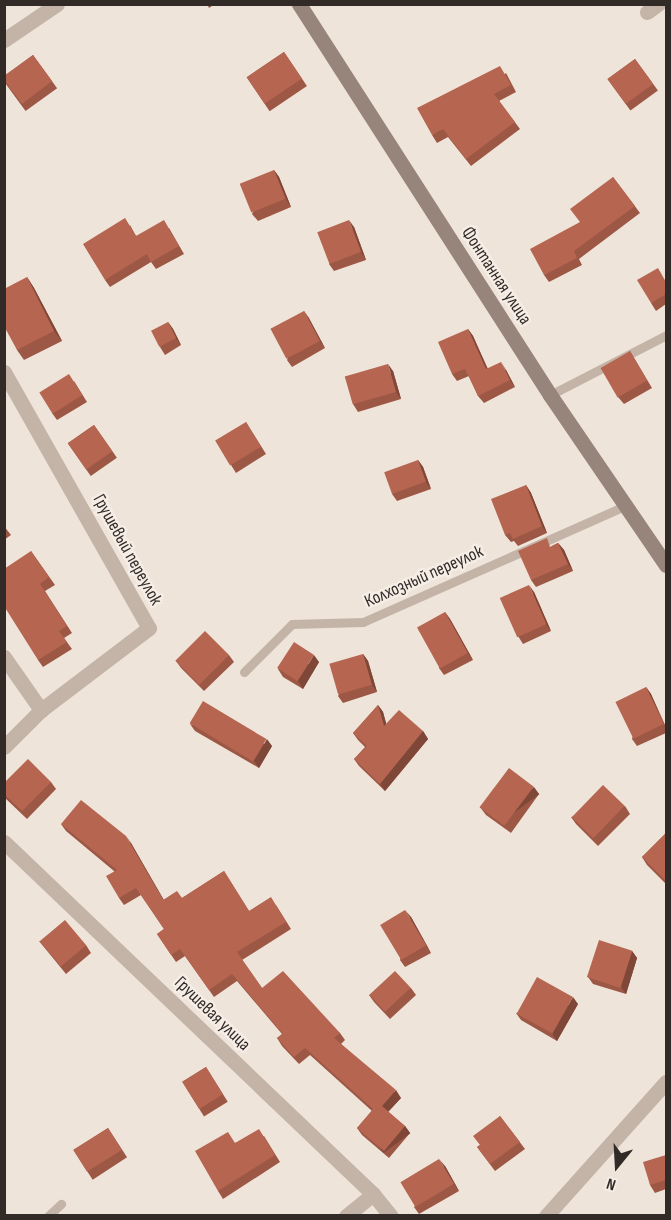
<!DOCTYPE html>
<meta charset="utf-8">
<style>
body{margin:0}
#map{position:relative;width:671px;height:1220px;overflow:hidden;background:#eee4da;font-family:"Sofia Sans Condensed",sans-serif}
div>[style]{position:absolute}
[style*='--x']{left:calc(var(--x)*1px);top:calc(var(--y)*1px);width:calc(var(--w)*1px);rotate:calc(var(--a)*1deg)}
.lane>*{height:9px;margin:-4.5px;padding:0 4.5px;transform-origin:4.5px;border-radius:4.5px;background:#c4b4a8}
.street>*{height:15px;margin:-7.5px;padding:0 7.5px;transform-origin:7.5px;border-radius:7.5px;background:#c4b4a8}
.secondary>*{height:15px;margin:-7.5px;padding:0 7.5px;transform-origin:7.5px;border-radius:7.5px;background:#97847a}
.wall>*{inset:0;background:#9d5745;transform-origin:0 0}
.shaded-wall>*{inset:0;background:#7f4738;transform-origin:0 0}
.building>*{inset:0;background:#b66550;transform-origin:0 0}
span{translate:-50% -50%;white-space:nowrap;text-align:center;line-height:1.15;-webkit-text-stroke:5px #f6eee6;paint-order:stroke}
.street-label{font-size:18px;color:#322a27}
.frame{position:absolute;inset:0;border:6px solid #322a27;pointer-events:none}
.north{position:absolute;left:587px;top:1136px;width:60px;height:60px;-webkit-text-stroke:4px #f6eee6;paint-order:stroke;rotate:198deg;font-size:16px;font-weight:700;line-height:24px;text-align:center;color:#322a27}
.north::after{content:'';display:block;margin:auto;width:21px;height:27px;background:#322a27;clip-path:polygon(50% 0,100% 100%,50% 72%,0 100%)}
</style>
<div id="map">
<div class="lane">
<div style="--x:550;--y:395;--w:131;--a:-27.3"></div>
<div style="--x:244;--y:672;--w:68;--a:-45"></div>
<div style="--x:292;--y:624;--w:71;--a:-1.6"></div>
<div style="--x:363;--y:622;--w:287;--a:-23.9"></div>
<div style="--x:48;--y:1216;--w:18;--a:-43"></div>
</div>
<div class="street">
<div style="--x:647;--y:12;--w:14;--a:-36"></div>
<div style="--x:4;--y:40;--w:64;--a:-34.2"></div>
<div style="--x:4;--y:372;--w:294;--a:60.5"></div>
<div style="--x:149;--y:628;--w:136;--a:142.8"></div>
<div style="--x:41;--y:710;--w:52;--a:135"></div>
<div style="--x:4;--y:657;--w:65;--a:55.1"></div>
<div style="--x:4;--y:842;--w:510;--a:43.65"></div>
<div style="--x:373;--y:1194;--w:28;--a:51"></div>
<div style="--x:346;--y:1216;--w:35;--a:-39"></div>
<div style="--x:546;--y:1216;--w:180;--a:-48.2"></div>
</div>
<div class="secondary">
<div style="--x:299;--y:4;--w:465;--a:57.3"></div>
<div style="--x:550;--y:395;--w:206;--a:55.7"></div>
</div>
<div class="wall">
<div style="clip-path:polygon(207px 4px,215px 4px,209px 8px)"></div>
<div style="left:284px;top:52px;width:41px;height:45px;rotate:56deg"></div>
<div style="left:33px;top:55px;width:41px;height:39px;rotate:54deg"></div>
<div style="left:635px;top:59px;width:39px;height:34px;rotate:54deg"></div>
<div style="clip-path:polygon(506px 73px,516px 92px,499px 101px,520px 129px,471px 166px,448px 137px,437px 143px,432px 135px)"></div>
<div style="clip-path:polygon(274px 170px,279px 177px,291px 207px,258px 221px,252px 214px)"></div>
<div style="clip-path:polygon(613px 177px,640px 213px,579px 259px,582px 265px,549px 282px,544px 275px,580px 222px)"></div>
<div style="clip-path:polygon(130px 225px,136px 236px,169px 228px,184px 254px,156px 269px,151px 262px,110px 287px,105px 280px)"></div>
<div style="clip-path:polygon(354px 227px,366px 260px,334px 271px,329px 264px)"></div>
<div style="clip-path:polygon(27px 277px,34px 288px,62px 341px,24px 360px,17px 350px)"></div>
<div style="clip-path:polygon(666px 281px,666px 304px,656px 311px,651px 303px)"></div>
<div style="clip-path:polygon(304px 311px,325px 348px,292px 367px,287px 360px)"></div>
<div style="clip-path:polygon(168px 322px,173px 329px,181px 345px,165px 355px,160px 347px)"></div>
<div style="clip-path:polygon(468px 329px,473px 336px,488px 369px,506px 370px,515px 387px,484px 403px,478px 396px,469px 376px,457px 381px,452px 374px)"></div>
<div style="clip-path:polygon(630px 351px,652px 388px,624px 404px,618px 397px)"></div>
<div style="clip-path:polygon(393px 371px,401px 399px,358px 412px,353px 404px)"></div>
<div style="clip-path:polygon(74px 381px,87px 402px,57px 420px,52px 413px)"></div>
<div style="clip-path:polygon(246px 422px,266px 454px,236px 473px,231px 465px)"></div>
<div style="left:94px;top:425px;width:40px;height:32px;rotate:55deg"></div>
<div style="clip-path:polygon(418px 460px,423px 467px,431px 489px,397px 501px,392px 494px)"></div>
<div style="clip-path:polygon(526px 485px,531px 493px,547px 533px,518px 546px,514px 541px,511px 542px,505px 535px)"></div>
<div style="clip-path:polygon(4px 526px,11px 535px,4px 540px)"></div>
<div style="clip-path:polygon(558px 543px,564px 550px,573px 571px,536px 587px,531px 580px,552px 546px)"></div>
<div style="clip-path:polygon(31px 551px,55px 585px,45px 591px,72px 633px,64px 638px,72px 649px,43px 667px,38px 660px)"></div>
<div style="clip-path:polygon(534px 592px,551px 631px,523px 644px,518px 636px)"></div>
<div style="clip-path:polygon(445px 612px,450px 619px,473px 660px,444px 675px,439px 668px)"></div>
<div style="clip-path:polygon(363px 654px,368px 661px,377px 692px,343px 703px,338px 696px)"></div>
<div style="clip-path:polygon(229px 655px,234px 662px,204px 691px,181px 668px,176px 661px)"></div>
<div style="clip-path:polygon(319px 662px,303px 689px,283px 677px,278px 669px)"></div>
<div style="clip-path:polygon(646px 687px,651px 694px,666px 727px,666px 733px,637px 746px,632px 739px)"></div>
<div style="clip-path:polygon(378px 705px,383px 712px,386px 724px,423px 731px,428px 739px,385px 791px,359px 766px,354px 759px,365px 747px,358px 740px,353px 733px)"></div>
<div style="clip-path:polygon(190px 724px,272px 746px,259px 768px,195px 731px)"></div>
<div style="clip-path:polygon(51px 782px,56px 789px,27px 819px,4px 797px,4px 783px)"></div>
<div style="clip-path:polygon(539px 794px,511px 833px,486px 815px,480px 807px)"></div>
<div style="clip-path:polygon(625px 806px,630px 814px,598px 846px,576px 824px,571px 817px)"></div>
<div style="clip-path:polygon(61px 824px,131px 843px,163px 900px,182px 898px,224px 871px,249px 911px,276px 905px,291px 929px,242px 960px,262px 988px,340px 1033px,345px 1040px,341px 1044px,401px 1098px,388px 1112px,405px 1126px,410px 1133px,389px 1158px,362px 1135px,357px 1128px,372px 1111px,310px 1055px,299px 1064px,282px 1046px,277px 1038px,282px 1034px,237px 981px,214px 997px,185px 956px,176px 962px,157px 934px,164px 929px,141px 895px,124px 905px,119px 898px,114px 871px,66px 831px)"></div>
<div style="clip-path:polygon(666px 833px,666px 884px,647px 865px,642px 857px)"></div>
<div style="clip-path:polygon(411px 917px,431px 953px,405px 967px,400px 960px)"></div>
<div style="clip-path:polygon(39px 941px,86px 945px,91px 953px,66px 974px)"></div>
<div style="clip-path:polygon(632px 951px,637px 958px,626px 994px,593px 984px,588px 977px)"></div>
<div style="clip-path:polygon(411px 988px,416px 995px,390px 1019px,374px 1002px,369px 995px)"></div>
<div style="clip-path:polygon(578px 1004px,557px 1041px,521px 1020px,516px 1013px)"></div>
<div style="left:206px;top:1067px;width:41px;height:28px;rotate:58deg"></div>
<div style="clip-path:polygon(500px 1116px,525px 1149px,495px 1171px,477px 1147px,480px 1145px)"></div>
<div style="left:108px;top:1128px;width:35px;height:41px;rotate:57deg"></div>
<div style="clip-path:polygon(264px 1136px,280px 1162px,223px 1199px,218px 1191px,235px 1143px)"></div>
<div style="clip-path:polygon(666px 1155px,666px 1189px,655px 1193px,650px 1185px)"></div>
<div style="clip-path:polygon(445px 1166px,459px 1191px,419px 1214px,414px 1207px)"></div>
</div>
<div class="shaded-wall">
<div style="clip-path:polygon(274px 170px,279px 177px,291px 207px,286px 199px)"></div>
<div style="clip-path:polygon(349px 220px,354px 227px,366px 260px,361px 252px)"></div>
<div style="clip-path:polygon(27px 277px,34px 288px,62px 341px,54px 331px)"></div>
<div style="clip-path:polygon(304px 311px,309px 318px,325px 348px,320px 341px)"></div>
<div style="clip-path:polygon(168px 322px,173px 329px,181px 345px,176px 338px)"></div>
<div style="clip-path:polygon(468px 329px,473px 336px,491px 377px,486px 369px)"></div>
<div style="clip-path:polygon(501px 362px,506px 370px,515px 387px,510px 380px)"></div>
<div style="clip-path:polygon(388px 364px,393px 371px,401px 399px,396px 392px)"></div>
<div style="clip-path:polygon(418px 460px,423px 467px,431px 489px,426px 482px)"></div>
<div style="clip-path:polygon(526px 485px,531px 493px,547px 533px,542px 526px)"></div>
<div style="clip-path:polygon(558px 543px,564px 550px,573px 571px,568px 564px)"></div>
<div style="clip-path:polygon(529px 585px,534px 592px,551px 631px,546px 624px)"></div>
<div style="clip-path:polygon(445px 612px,450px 619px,473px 660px,468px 653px)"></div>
<div style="clip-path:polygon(363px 654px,368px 661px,377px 692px,372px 685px)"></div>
<div style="clip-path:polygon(314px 655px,319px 662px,303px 689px,298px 681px)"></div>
<div style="clip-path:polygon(646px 687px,651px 694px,666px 729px,664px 724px)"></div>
<div style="clip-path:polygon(378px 705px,383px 712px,389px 733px,384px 726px)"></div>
<div style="clip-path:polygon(423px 731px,428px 739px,385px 791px,380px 784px)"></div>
<div style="clip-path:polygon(267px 739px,272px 746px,259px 768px,254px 761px)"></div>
<div style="left:534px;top:787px;width:9px;height:48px;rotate:54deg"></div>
<div style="clip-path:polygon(126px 836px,131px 843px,168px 907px,163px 900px)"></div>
<div style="clip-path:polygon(405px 910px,411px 917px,431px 953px,426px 945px)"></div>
<div style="clip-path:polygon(632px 951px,637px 958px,626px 994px,621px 987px)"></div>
<div style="clip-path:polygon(573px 997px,578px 1004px,557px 1041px,552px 1033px)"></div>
<div style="clip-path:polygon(396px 1090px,401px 1098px,387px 1113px,382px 1106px)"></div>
<div style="left:405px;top:1126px;width:9px;height:33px;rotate:54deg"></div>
<div style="clip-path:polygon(439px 1159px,445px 1166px,459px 1191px,454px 1184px)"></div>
</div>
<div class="building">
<div style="left:284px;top:52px;width:32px;height:45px;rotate:56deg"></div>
<div style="clip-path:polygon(33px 55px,52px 81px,22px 104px,4px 80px,4px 76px)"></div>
<div style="left:635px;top:59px;width:31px;height:34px;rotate:54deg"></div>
<div style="clip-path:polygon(500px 66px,511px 85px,494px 94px,515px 122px,466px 159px,443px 129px,432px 135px,417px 108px)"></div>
<div style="left:274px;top:170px;width:31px;height:37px;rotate:68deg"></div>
<div style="clip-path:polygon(613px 177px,635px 206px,574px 251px,577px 258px,544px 275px,530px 249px,580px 222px,570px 209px)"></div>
<div style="clip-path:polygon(125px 218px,136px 236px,164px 220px,179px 246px,151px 262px,147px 254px,105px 280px,83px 244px)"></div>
<div style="left:349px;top:220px;width:34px;height:34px;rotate:69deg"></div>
<div style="clip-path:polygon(658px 268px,666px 282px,666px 294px,651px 303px,637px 280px)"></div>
<div style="clip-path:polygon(27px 277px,54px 331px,17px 350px,4px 326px,4px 289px)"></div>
<div style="left:304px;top:311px;width:34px;height:38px;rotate:62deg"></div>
<div style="left:168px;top:322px;width:18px;height:19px;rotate:63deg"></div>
<div style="clip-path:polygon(468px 329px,486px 369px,501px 362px,510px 380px,478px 396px,465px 369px,452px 374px,438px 342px)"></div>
<div style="left:630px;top:351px;width:34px;height:34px;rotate:60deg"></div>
<div style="left:388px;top:364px;width:29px;height:45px;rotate:74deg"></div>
<div style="left:69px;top:374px;width:25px;height:35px;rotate:58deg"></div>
<div style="left:246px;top:422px;width:29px;height:36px;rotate:59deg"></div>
<div style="left:94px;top:425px;width:32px;height:32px;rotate:55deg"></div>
<div style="left:418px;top:460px;width:23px;height:36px;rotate:70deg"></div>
<div style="clip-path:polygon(526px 485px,542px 526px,513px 539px,510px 533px,505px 535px,491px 499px)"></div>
<div style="clip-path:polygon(547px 538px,550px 547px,558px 543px,568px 564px,531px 580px,518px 551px)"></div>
<div style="clip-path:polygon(31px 551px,49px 577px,40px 584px,67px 626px,59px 631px,67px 642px,38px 660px,4px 606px,4px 569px)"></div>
<div style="left:529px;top:585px;width:43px;height:32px;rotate:66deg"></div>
<div style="left:445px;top:612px;width:47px;height:32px;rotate:61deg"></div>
<div style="left:205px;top:631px;width:34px;height:42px;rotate:45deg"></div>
<div style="left:294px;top:642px;width:24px;height:31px;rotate:33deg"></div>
<div style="left:363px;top:654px;width:32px;height:35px;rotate:74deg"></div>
<div style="left:646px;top:687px;width:41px;height:34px;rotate:64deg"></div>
<div style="left:203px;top:701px;width:74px;height:26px;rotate:31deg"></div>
<div style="clip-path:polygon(378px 705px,384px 726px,399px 710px,423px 731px,380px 784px,354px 759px,367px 746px,353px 733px)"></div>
<div style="clip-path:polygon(28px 759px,51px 782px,22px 811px,4px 794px,4px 783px)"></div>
<div style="left:509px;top:768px;width:31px;height:49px;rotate:37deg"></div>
<div style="left:603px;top:785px;width:30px;height:45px;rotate:44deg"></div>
<div style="clip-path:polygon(81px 800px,126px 836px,163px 900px,177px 891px,182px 898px,224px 871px,249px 911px,271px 897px,286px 922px,237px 952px,262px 988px,283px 971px,340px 1033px,334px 1038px,396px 1090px,382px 1106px,405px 1126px,384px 1151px,357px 1128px,373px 1109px,305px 1048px,294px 1057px,277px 1038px,283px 1034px,232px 974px,209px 990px,180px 949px,171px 955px,157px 934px,164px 929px,136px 888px,119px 898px,106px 876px,117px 870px,61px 824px)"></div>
<div style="clip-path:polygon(666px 833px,666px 881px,642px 857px)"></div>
<div style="left:405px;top:910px;width:41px;height:29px;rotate:59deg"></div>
<div style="left:65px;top:920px;width:33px;height:33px;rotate:50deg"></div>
<div style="left:599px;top:940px;width:35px;height:39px;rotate:18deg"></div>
<div style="left:395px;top:971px;width:23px;height:35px;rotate:47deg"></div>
<div style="left:537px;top:977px;width:41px;height:42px;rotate:29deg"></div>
<div style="left:206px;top:1067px;width:32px;height:28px;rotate:58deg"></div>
<div style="clip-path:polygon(500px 1116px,520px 1142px,490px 1164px,477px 1147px,480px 1145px,473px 1136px)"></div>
<div style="left:108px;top:1128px;width:26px;height:41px;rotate:58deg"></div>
<div style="clip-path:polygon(259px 1129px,275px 1155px,218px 1191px,195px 1151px,228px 1132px,235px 1143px)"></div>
<div style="clip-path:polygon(666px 1155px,666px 1180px,650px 1185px,643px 1162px)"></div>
<div style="left:439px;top:1159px;width:29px;height:45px;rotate:59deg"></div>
</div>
<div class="street-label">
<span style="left:496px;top:276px;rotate:57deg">Фонтанная улица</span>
<span style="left:127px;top:550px;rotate:61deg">Грушевый переулок</span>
<span style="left:424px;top:577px;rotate:-24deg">Колхозный переулок</span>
<span style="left:212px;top:1014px;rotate:44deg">Грушевая улица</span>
</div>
<div class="frame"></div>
<div class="north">N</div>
</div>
